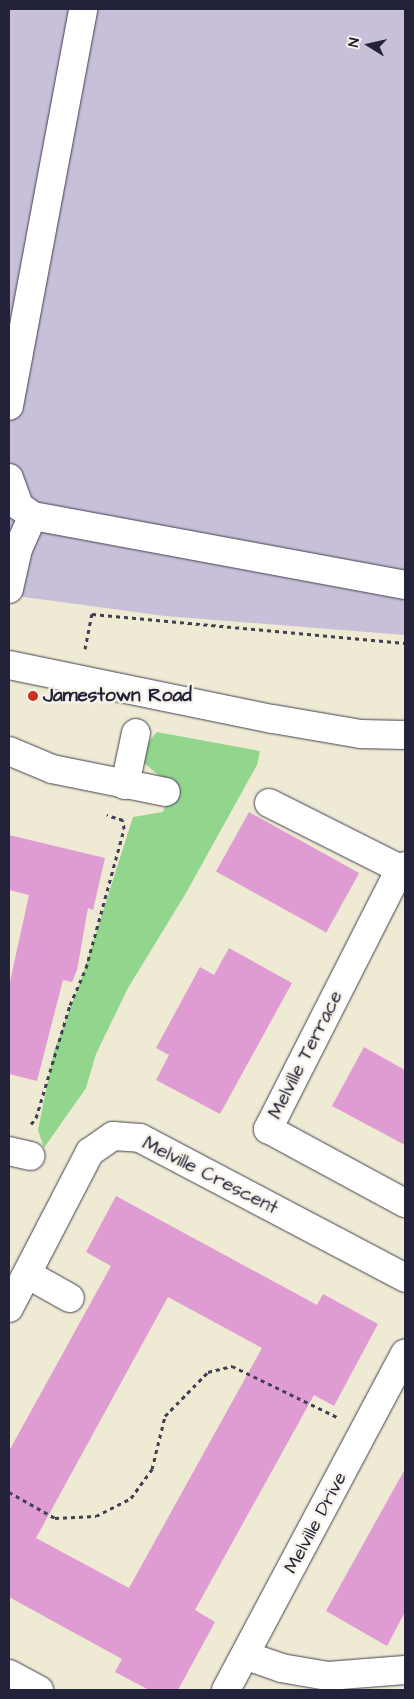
<!DOCTYPE html>
<style>
body{margin:0}
#map{position:relative;width:414px;height:1699px;overflow:hidden;background:#efead3;font-family:"Architects Daughter",sans-serif}
div>[style]{position:absolute}
[style*='--x']{left:calc(var(--x)*1px);top:calc(var(--y)*1px);width:calc(var(--w)*1px);rotate:calc(var(--a)*1deg)}
.industrial>*{inset:0;background:#c8bfd8}
.green>*{inset:0;background:#92d68e}
.building>*{inset:0;background:#df9cd3;transform-origin:0 0}
.path>*{height:3px;margin-top:-1.5px;transform-origin:0;background:repeating-linear-gradient(90deg,#414052 0 4px,transparent 0 8px)}
.roads{filter:drop-shadow(0 0 1px #414052) drop-shadow(0 0 1px #414052)}
.minor>*{height:28px;margin:-14px;padding:0 14px;transform-origin:14px;border-radius:14px;background:#fff}
.dots>*{width:14px;height:14px;translate:-50% -50%;box-sizing:border-box;border:2px solid #f7f3e8;border-radius:50%}
span{translate:-50% -50%;white-space:nowrap;text-align:center;line-height:1.15;-webkit-text-stroke:5px #f7f3e8;paint-order:stroke}
.poi-label{font-size:19px;color:#22223b;font-weight:700}
.left{translate:0 -50%;text-align:left}
.street-label{font-size:19px;color:#22223b}
.frame{position:absolute;inset:0;border:10px solid #22223b;pointer-events:none}
.north{position:absolute;left:344px;top:20px;width:50px;height:50px;-webkit-text-stroke:4px #f7f3e8;paint-order:stroke;rotate:280deg;font-size:14px;font-weight:700;line-height:20px;text-align:center;color:#22223b}
.north::after{content:'';display:block;margin:auto;width:18px;height:22px;background:#22223b;clip-path:polygon(50% 0,100% 100%,50% 72%,0 100%)}
</style>
<div id="map">
<div class="industrial">
<div style="clip-path:polygon(9px 9px,405px 9px,405px 635px,165px 616px,9px 595px)"></div>
</div>
<div class="green">
<div style="clip-path:polygon(157px 732px,260px 751px,257px 765px,186px 893px,128px 988px,96px 1054px,86px 1088px,44px 1148px,38px 1130px,54px 1051px,83px 974px,133px 817px,163px 812px,173px 779px,164px 780px,143px 762px,149px 741px)"></div>
</div>
<div class="building">
<div style="left:249px;top:812px;width:126px;height:68px;rotate:29deg"></div>
<div style="clip-path:polygon(9px 835px,105px 858px,93px 910px,88px 908px,77px 970px,72px 982px,63px 980px,37px 1081px,9px 1074px,9px 986px,29px 895px,9px 890px)"></div>
<div style="clip-path:polygon(229px 948px,292px 983px,220px 1114px,156px 1080px,169px 1055px,156px 1048px,200px 967px,214px 975px)"></div>
<div style="clip-path:polygon(364px 1047px,405px 1070px,405px 1145px,332px 1106px)"></div>
<div style="clip-path:polygon(evenodd,116px 1196px,317px 1305px,323px 1294px,378px 1324px,334px 1406px,314px 1395px,195px 1610px,215px 1622px,178px 1690px,149px 1690px,115px 1672px,122px 1659px,9px 1597px,9px 1451px,111px 1266px,86px 1252px,116px 1196px,168px 1297px,262px 1348px,129px 1588px,36px 1538px,168px 1297px)"></div>
<div style="clip-path:polygon(405px 1469px,405px 1612px,387px 1646px,326px 1611px)"></div>
</div>
<div class="path">
<div style="--x:85;--y:649;--w:36;--a:-79"></div>
<div style="--x:92;--y:614;--w:314;--a:5.3"></div>
<div style="--x:31;--y:1124;--w:8;--a:-50"></div>
<div style="--x:36;--y:1118;--w:118;--a:-73.3"></div>
<div style="--x:70;--y:1005;--w:40;--a:-66.6"></div>
<div style="--x:86;--y:968;--w:144;--a:-74.7"></div>
<div style="--x:124;--y:829;--w:9;--a:-96"></div>
<div style="--x:123;--y:820;--w:17;--a:-163"></div>
<div style="--x:9;--y:1492;--w:53;--a:29.5"></div>
<div style="--x:55;--y:1518;--w:41;--a:-2.8"></div>
<div style="--x:96;--y:1516;--w:39;--a:-27"></div>
<div style="--x:131;--y:1498;--w:36;--a:-54"></div>
<div style="--x:152;--y:1469;--w:55;--a:-76.2"></div>
<div style="--x:165;--y:1416;--w:62;--a:-45.7"></div>
<div style="--x:208;--y:1372;--w:25;--a:-14"></div>
<div style="--x:232;--y:1366;--w:117;--a:25.9"></div>
</div>
<div class="roads">
<div class="minor">
<div style="--x:9;--y:406;--w:404;--a:-79.4"></div>
<div style="--x:9;--y:478;--w:30;--a:70"></div>
<div style="--x:19;--y:506;--w:17;--a:36"></div>
<div style="--x:33;--y:516;--w:378;--a:10.5"></div>
<div style="--x:9;--y:589;--w:41;--a:-77.3"></div>
<div style="--x:18;--y:549;--w:36;--a:-66"></div>
<div style="--x:9;--y:665;--w:269;--a:11.6"></div>
<div style="--x:273;--y:719;--w:89;--a:9.7"></div>
<div style="--x:361;--y:734;--w:44;--a:1.3"></div>
<div style="--x:9;--y:751;--w:47;--a:22.7"></div>
<div style="--x:52;--y:769;--w:116;--a:11.4"></div>
<div style="--x:125;--y:785;--w:53;--a:-78.1"></div>
<div style="--x:269;--y:803;--w:147;--a:26.7"></div>
<div style="--x:400;--y:869;--w:6;--a:-31"></div>
<div style="--x:400;--y:869;--w:292;--a:116.9"></div>
<div style="--x:268;--y:1129;--w:156;--a:28.4"></div>
<div style="--x:9;--y:1151;--w:22;--a:13"></div>
<div style="--x:27;--y:1274;--w:49;--a:29.2"></div>
<div style="--x:9;--y:1308;--w:176;--a:-62.6"></div>
<div style="--x:90;--y:1152;--w:28;--a:-35"></div>
<div style="--x:113;--y:1136;--w:27;--a:4"></div>
<div style="--x:140;--y:1138;--w:300;--a:27.8"></div>
<div style="--x:247;--y:1656;--w:36;--a:19"></div>
<div style="--x:281;--y:1668;--w:48;--a:9.7"></div>
<div style="--x:328;--y:1676;--w:77;--a:-4.5"></div>
<div style="--x:9;--y:1674;--w:34;--a:28"></div>
<div style="--x:226;--y:1690;--w:381;--a:-62"></div>
</div>
</div>
<div class="dots">
<div style="left:33px;top:696px;background:#c8321e"></div>
</div>
<div class="poi-label">
<span class="left" style="left:43px;top:696px">Jamestown Road</span>
</div>
<div class="street-label">
<span style="left:306px;top:1055px;rotate:-63deg">Melville Terrace</span>
<span style="left:210px;top:1176px;rotate:27deg">Melville Crescent</span>
<span style="left:316px;top:1523px;rotate:-62deg">Melville Drive</span>
</div>
<div class="frame"></div>
<div class="north">N</div>
</div>
